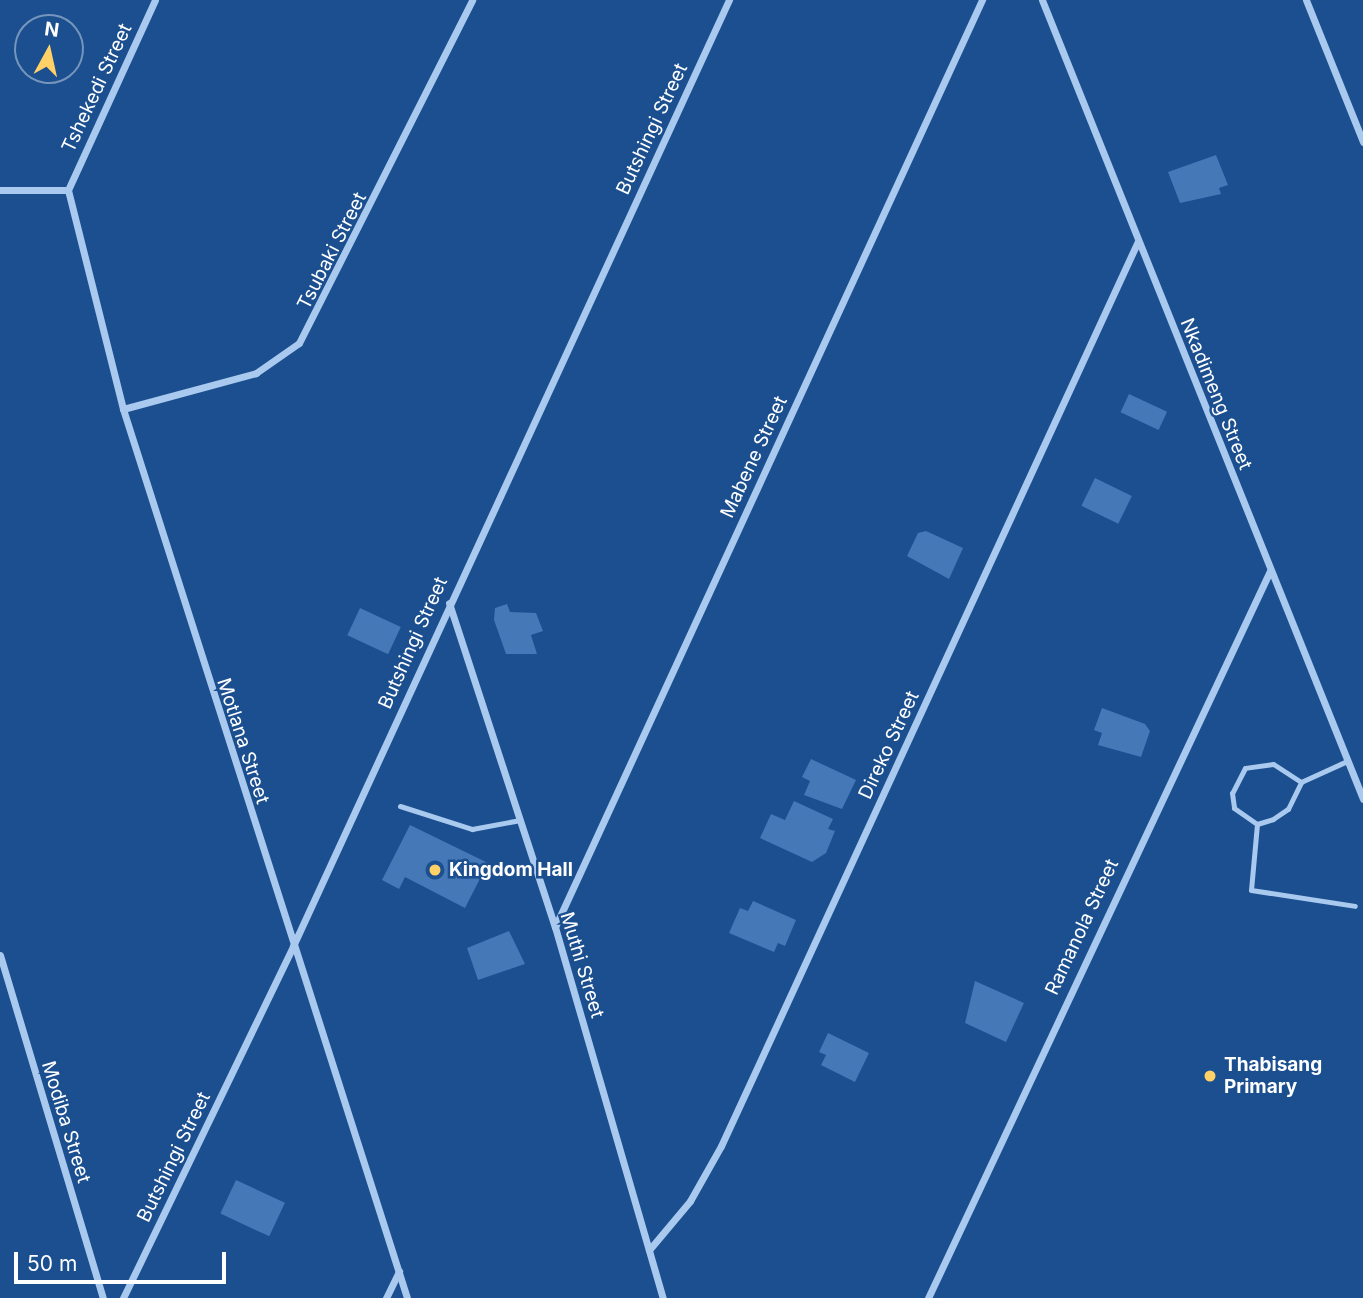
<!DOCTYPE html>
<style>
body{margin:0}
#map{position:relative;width:1363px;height:1298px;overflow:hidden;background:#1b4f8f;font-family:Inter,sans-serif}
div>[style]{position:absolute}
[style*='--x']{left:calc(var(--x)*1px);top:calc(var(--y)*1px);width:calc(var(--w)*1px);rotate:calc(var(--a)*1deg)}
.building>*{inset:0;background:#4478b7;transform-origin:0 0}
.lane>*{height:5px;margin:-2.5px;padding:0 2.5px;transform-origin:2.5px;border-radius:2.5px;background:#a9c9ee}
.street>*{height:7px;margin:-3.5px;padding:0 3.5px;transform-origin:3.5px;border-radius:3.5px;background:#a9c9ee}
.dots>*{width:19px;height:19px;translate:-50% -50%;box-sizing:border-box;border:4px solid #1b4f8f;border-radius:50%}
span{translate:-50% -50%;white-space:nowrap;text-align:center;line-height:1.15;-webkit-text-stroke:5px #1b4f8f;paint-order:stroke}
.street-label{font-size:19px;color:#fff}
.poi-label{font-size:19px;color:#fff;font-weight:700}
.left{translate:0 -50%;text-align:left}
.north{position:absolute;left:14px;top:14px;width:70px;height:70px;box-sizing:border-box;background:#1b4f8f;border:2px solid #7695bc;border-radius:50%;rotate:8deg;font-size:19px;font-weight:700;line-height:28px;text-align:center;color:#fff}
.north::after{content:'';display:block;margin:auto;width:24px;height:32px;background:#ffd166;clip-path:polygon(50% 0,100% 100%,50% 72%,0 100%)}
.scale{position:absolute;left:14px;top:1252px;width:212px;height:32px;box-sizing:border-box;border:4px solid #fff;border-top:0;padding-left:9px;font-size:21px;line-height:24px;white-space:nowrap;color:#fff;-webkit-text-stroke:5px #1b4f8f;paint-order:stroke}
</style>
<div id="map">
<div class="building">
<div style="clip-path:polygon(1216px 155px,1228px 185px,1219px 188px,1221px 194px,1180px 203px,1168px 172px)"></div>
<div style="left:1129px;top:394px;width:42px;height:20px;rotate:25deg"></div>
<div style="left:1095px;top:478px;width:41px;height:31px;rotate:26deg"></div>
<div style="clip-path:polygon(926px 531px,963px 548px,949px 579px,907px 556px,918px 533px)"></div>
<div style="clip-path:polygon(507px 604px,510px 612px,536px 613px,543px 631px,531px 635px,537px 654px,506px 654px,494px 620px,495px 608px)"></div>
<div style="left:360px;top:608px;width:45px;height:30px;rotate:25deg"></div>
<div style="clip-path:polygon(1102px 708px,1145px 724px,1150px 731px,1141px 757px,1098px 745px,1102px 733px,1094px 730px)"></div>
<div style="clip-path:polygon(811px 759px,856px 780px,842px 809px,804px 795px,810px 781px,802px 777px)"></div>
<div style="clip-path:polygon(794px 801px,833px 819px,828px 829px,835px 831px,826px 853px,812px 862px,760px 838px,771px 814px,785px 820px)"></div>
<div style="clip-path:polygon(410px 825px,488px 863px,465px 908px,405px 877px,399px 889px,382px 880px)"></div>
<div style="clip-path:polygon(753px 901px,796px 920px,785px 946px,778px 943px,774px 952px,729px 933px,740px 908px,748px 911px)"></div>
<div style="clip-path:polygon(509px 931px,525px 964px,478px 980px,467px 948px)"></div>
<div style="clip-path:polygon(975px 981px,1024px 1003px,1006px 1042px,965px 1023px)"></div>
<div style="clip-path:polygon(828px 1033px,869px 1053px,855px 1082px,821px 1065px,826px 1055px,819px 1052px)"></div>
<div style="left:236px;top:1180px;width:54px;height:37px;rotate:25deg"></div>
</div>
<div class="lane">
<div style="--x:1301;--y:782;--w:33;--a:-147"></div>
<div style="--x:1273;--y:764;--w:28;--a:172"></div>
<div style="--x:1245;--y:768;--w:28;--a:117"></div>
<div style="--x:1232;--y:793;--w:15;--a:82"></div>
<div style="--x:1234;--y:808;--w:28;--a:35"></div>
<div style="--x:1257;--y:824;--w:17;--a:-17"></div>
<div style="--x:1273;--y:819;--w:18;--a:-34"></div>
<div style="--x:1288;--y:809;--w:30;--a:-64"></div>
<div style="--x:1301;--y:782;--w:51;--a:-24.5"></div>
<div style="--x:400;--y:806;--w:76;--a:17.7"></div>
<div style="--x:472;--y:829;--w:49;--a:-10.6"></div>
<div style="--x:1257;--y:824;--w:66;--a:95.2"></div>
<div style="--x:1251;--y:890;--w:105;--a:8.7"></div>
</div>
<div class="street">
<div style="--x:1042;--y:0;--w:861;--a:68.11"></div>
<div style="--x:1306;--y:0;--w:153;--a:68.1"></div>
<div style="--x:0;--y:190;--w:68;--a:0"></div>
<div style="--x:68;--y:190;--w:226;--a:75.9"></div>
<div style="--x:123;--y:409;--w:933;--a:72.28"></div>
<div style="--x:68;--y:190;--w:209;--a:-65.4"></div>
<div style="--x:123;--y:409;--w:138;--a:-15.1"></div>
<div style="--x:256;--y:373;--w:52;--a:-34.9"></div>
<div style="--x:299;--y:343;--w:384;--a:-63.2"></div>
<div style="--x:449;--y:603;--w:341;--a:71.9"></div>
<div style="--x:555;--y:927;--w:386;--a:73.8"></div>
<div style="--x:555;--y:927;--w:1021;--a:-65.27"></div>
<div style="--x:0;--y:955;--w:358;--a:73.3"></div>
<div style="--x:649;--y:1250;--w:64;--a:-50.1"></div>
<div style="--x:690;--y:1201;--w:63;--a:-60.6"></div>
<div style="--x:721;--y:1146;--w:996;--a:-65.26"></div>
<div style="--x:123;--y:1298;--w:391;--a:-64.2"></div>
<div style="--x:293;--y:946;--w:1042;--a:-65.26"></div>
<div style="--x:386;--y:1298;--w:30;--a:-64"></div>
<div style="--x:928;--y:1298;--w:803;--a:-64.81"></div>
</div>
<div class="dots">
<div style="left:435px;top:870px;background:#ffd166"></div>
<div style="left:1210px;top:1076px;background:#ffd166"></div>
</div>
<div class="street-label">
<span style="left:97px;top:88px;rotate:-65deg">Tshekedi Street</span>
<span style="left:652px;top:129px;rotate:-65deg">Butshingi Street</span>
<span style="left:332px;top:251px;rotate:-63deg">Tsubaki Street</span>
<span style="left:1216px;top:394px;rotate:68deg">Nkadimeng Street</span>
<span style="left:754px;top:457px;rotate:-65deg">Mabene Street</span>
<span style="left:413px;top:643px;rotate:-66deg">Butshingi Street</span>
<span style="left:243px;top:741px;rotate:72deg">Motlana Street</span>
<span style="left:889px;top:745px;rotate:-65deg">Direko Street</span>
<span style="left:1082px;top:927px;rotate:-65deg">Ramanola Street</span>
<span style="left:582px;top:965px;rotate:73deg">Muthi Street</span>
<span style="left:66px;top:1122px;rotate:73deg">Modiba Street</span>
<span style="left:174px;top:1157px;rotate:-64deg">Butshingi Street</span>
</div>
<div class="poi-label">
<span class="left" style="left:449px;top:870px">Kingdom Hall</span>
<span class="left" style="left:1224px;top:1076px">Thabisang<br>Primary</span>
</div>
<div class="north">N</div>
<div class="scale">50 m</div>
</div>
